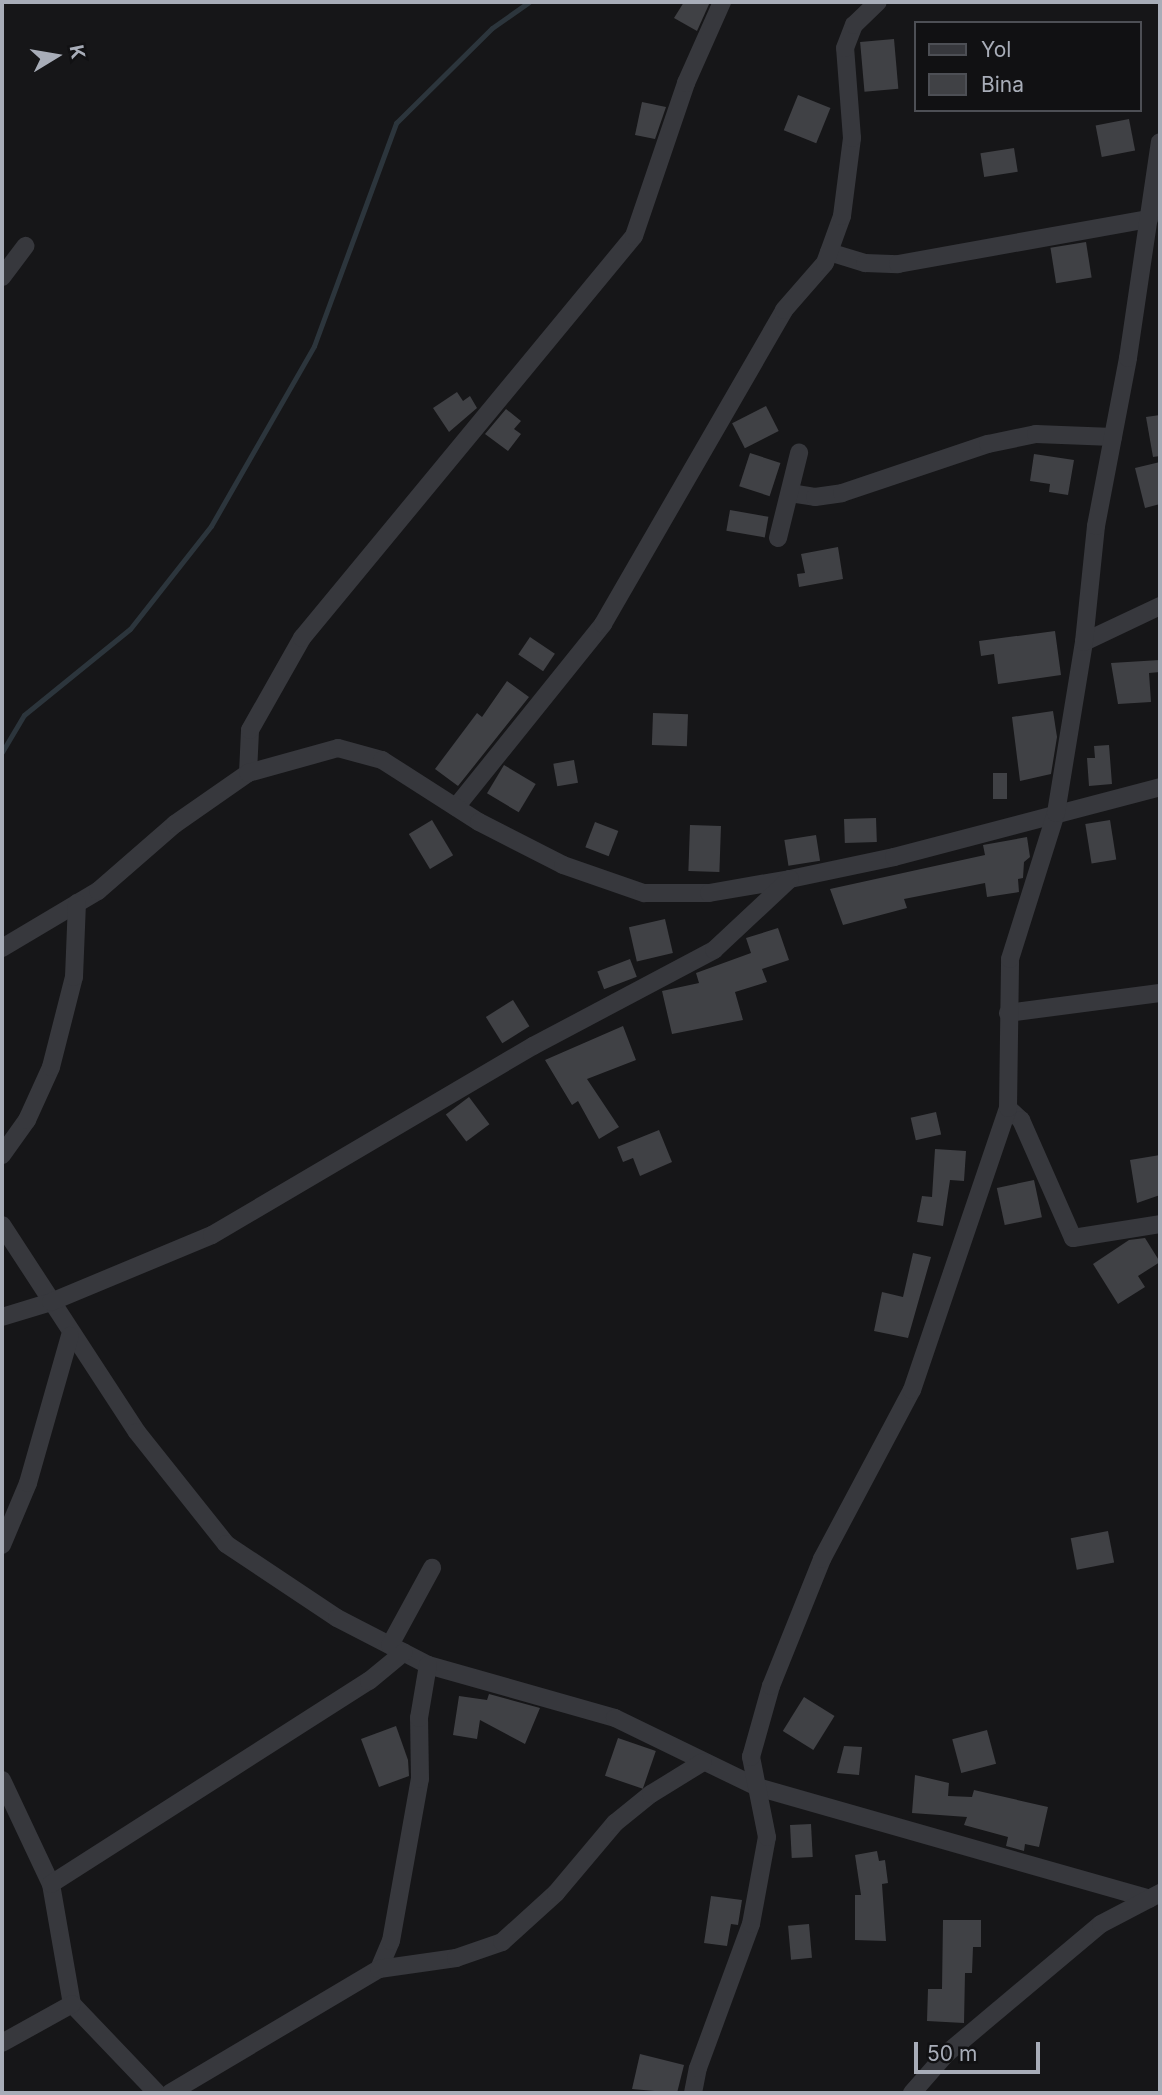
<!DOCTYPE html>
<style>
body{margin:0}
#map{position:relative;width:1162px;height:2095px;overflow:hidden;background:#161618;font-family:Inter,sans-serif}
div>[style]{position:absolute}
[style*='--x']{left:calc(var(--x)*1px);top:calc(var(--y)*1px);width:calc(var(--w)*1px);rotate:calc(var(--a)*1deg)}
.stream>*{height:5px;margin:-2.5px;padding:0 2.5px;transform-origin:2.5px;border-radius:2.5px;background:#2c353c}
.building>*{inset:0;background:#404145;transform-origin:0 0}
.minor>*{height:18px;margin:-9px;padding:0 9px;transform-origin:9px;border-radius:9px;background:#37383d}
span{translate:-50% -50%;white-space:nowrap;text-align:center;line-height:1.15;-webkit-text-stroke:7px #111113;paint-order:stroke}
.frame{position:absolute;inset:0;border:4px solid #a8adb8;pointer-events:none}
.legend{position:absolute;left:914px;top:21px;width:228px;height:91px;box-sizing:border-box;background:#111113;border:2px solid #4d4f55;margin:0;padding:9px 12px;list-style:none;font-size:21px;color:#a8adb8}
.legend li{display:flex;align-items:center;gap:14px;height:35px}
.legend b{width:35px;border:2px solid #4d4f55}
.north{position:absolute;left:21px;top:21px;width:70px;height:70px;-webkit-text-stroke:5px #111113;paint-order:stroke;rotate:79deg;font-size:19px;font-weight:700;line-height:28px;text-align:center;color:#a8adb8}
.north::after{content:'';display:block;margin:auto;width:24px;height:32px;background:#a8adb8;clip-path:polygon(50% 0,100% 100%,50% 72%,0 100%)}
.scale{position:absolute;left:914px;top:2042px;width:126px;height:32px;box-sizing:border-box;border:4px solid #a8adb8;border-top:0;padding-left:9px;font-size:21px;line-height:24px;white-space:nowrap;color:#a8adb8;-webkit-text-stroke:5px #111113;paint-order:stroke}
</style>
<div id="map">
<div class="stream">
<div style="--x:2;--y:752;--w:43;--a:-59.3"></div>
<div style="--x:24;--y:715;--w:136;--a:-39.1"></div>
<div style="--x:130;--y:629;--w:131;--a:-51.8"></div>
<div style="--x:211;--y:526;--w:207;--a:-60.2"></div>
<div style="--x:314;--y:346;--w:238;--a:-69.8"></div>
<div style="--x:396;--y:123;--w:135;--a:-44.7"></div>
<div style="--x:492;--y:28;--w:45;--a:-35.1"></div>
</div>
<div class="building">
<div style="clip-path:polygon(684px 2px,710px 2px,697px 31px,674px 18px)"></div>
<div style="left:894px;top:39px;width:50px;height:34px;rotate:85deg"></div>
<div style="left:798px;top:95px;width:35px;height:38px;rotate:22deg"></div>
<div style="clip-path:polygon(642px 102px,666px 107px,655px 139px,635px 135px)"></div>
<div style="left:1129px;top:119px;width:32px;height:34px;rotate:79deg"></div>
<div style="left:1014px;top:148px;width:24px;height:34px;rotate:81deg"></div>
<div style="left:1086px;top:242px;width:36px;height:36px;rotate:81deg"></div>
<div style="clip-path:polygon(457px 392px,463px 401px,470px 396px,477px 408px,449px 432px,433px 408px)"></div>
<div style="left:766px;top:406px;width:28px;height:38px;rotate:63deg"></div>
<div style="clip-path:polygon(506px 409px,521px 421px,514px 429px,521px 434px,508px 451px,485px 434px)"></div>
<div style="clip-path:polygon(1160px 415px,1160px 456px,1153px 457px,1146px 417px)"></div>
<div style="left:750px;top:453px;width:32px;height:35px;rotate:18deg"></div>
<div style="clip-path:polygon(1034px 454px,1074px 460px,1068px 495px,1049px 492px,1050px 484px,1030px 481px)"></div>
<div style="clip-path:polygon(1160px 462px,1160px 504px,1145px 508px,1135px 468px)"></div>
<div style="left:730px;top:510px;width:39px;height:21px;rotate:10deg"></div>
<div style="clip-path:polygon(838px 547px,843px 579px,799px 587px,797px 574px,805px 573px,801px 554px)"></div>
<div style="clip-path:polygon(1055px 631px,1061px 675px,998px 684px,994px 654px,981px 656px,979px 641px)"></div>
<div style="left:530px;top:637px;width:30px;height:21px;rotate:34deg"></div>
<div style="clip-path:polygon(1160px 660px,1160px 672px,1149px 673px,1151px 702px,1118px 704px,1111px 663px)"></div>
<div style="clip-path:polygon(507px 681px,529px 697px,458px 786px,435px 769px,477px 713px,482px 717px)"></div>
<div style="clip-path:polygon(1053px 711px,1057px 737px,1051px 774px,1020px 781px,1012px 717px)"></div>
<div style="left:653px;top:713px;width:35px;height:32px;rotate:2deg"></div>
<div style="clip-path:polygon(1109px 745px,1112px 784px,1089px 786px,1087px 758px,1095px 758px,1094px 746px)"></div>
<div style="left:574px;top:760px;width:23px;height:21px;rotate:80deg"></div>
<div style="left:504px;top:765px;width:37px;height:33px;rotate:31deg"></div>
<div style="left:993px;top:773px;width:14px;height:26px"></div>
<div style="left:876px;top:818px;width:24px;height:32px;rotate:88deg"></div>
<div style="left:432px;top:820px;width:41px;height:27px;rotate:59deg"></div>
<div style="left:1110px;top:820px;width:40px;height:25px;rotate:81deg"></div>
<div style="left:595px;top:822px;width:25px;height:27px;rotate:21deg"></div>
<div style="left:690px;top:825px;width:31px;height:46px;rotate:2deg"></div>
<div style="left:816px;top:835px;width:26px;height:32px;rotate:81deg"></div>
<div style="clip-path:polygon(1027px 837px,1030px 857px,1024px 862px,1023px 878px,1018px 879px,1019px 892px,987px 897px,985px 883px,904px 899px,907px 908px,843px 925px,830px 889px,985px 855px,983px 845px)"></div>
<div style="left:665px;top:919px;width:35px;height:37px;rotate:77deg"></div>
<div style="clip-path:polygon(778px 928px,789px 960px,762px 969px,767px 982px,735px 992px,743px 1020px,672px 1034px,662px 991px,699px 983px,696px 973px,751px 953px,746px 938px)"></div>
<div style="left:630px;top:959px;width:19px;height:35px;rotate:69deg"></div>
<div style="left:513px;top:1000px;width:31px;height:32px;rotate:58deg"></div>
<div style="clip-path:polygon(623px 1026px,636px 1060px,587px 1079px,619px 1127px,599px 1139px,578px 1101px,572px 1105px,545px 1060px)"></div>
<div style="left:469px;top:1097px;width:34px;height:29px;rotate:53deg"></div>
<div style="left:936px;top:1112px;width:23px;height:26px;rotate:77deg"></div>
<div style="clip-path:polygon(659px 1130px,672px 1162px,640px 1176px,633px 1158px,623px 1162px,617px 1147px)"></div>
<div style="clip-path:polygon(935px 1149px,966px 1151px,964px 1181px,950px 1180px,943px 1226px,917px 1222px,922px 1196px,932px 1197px)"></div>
<div style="clip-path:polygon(1160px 1155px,1160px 1195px,1137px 1203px,1130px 1160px)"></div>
<div style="left:1034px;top:1180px;width:38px;height:38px;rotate:78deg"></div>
<div style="clip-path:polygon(1145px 1238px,1160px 1262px,1138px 1276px,1145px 1287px,1118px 1304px,1093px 1264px,1129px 1240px)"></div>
<div style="clip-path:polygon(913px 1253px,931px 1257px,908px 1338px,874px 1331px,882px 1292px,903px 1297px)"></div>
<div style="left:1108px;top:1531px;width:32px;height:38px;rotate:79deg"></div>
<div style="clip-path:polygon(489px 1694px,540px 1708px,525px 1744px,480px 1720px,477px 1739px,453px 1735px,459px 1696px,487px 1700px)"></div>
<div style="left:804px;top:1697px;width:36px;height:40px;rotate:32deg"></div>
<div style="clip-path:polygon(396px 1726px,408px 1760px,409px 1776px,379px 1787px,361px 1739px)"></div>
<div style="left:987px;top:1730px;width:35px;height:36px;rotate:75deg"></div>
<div style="left:618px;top:1738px;width:40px;height:40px;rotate:19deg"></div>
<div style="clip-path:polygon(844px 1746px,862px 1747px,859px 1775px,837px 1773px)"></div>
<div style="clip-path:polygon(915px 1775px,949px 1783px,948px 1796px,972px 1797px,974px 1790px,1048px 1807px,1039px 1847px,1025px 1844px,1024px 1851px,1006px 1846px,1008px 1837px,964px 1825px,967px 1817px,912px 1813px)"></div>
<div style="left:811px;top:1824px;width:33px;height:21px;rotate:87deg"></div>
<div style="clip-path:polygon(877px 1851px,879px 1861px,885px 1860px,888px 1883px,882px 1884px,886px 1941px,855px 1940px,855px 1895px,861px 1895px,855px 1855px)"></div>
<div style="clip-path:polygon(711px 1896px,742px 1900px,738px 1925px,731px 1924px,727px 1946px,704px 1943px)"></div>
<div style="clip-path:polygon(943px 1920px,981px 1920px,981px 1947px,973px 1947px,972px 1973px,965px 1973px,964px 2023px,927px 2021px,928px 1989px,942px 1989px)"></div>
<div style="left:809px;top:1924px;width:34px;height:21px;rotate:85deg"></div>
<div style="clip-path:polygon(640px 2054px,684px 2065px,677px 2093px,632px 2089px)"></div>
</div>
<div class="minor">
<div style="--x:829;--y:252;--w:38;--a:17"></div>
<div style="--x:865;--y:263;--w:33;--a:2"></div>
<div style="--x:898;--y:264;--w:255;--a:-10.2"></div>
<div style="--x:2;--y:277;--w:39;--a:-53"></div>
<div style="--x:790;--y:493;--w:25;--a:9"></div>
<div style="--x:815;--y:497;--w:27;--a:-8"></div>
<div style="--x:842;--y:493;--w:154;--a:-18.6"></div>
<div style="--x:988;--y:444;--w:49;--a:-11.8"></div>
<div style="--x:1036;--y:434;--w:77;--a:2.2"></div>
<div style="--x:778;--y:538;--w:88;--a:-76.1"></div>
<div style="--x:1084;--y:642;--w:84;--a:-25.3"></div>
<div style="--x:248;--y:773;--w:43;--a:-87.3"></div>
<div style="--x:250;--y:730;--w:106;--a:-60.5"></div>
<div style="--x:302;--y:638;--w:521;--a:-50.45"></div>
<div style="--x:634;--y:236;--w:162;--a:-71.2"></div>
<div style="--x:686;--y:83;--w:89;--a:-66"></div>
<div style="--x:456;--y:807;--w:235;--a:-51.2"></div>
<div style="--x:603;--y:624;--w:362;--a:-60"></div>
<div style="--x:784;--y:310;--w:62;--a:-48.9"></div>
<div style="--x:825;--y:263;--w:50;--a:-70.1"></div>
<div style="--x:842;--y:216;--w:79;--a:-82.7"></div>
<div style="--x:852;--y:138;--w:90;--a:-94.4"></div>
<div style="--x:845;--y:48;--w:25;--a:-69"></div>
<div style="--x:854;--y:25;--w:33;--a:-44"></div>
<div style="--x:2;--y:948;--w:112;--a:-30.7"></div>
<div style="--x:98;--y:891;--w:102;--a:-41"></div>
<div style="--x:175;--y:824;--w:89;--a:-34.9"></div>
<div style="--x:248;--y:773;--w:93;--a:-15.5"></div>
<div style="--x:338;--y:748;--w:46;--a:15.3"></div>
<div style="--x:382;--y:760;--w:115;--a:32.6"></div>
<div style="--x:479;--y:822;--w:94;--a:27.1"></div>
<div style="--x:563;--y:865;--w:86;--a:19.1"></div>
<div style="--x:644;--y:893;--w:65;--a:0"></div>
<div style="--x:709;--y:893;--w:82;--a:-9.8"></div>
<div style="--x:790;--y:879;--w:106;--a:-11.9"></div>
<div style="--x:894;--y:857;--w:275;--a:-14.7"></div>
<div style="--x:1008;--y:1013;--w:153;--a:-7.5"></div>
<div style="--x:1008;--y:1108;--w:18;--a:43"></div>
<div style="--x:1021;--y:1120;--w:129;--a:66.2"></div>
<div style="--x:1073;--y:1238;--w:88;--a:-9.1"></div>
<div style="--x:2;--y:1155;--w:43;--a:-54.5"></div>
<div style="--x:27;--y:1120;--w:58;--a:-65.6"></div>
<div style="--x:51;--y:1067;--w:93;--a:-75.7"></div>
<div style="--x:74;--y:977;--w:74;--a:-87.7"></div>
<div style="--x:2;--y:1225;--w:247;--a:56.9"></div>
<div style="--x:137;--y:1432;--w:143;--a:51.5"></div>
<div style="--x:226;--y:1544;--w:133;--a:33.7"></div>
<div style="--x:337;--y:1618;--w:102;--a:27.3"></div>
<div style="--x:428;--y:1665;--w:194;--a:15.8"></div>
<div style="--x:615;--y:1718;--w:158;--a:25.9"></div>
<div style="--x:757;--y:1787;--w:408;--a:15.9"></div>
<div style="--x:2;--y:1317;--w:51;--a:-17"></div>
<div style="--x:51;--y:1302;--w:174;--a:-22.6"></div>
<div style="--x:212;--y:1235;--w:373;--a:-30.5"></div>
<div style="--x:533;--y:1046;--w:205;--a:-27.9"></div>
<div style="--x:714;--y:950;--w:104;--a:-43.1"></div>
<div style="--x:2;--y:1545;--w:67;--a:-67.2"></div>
<div style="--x:28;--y:1483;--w:153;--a:-74.1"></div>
<div style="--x:390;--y:1645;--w:88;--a:-61.4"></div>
<div style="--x:2;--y:1780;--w:115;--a:64.8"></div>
<div style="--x:51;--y:1884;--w:122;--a:80.1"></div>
<div style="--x:72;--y:2004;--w:123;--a:46.3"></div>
<div style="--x:51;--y:1884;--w:377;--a:-32.6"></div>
<div style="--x:369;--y:1681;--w:45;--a:-39.6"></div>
<div style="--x:379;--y:1969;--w:30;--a:-67"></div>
<div style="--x:391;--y:1941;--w:165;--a:-79.9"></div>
<div style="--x:420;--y:1779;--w:61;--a:-90.9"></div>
<div style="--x:419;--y:1718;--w:54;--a:-80.4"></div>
<div style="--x:2;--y:2043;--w:80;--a:-29.1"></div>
<div style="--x:170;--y:2093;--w:243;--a:-30.7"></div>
<div style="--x:379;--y:1969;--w:78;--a:-8.1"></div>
<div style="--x:456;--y:1958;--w:49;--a:-19.2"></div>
<div style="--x:502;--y:1942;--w:73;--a:-42.2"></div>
<div style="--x:556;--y:1893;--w:92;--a:-49.9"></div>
<div style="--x:615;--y:1823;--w:46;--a:-38.9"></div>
<div style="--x:651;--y:1794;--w:61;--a:-31.6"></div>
<div style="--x:693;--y:2093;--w:25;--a:-79"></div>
<div style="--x:698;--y:2068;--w:153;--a:-69.8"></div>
<div style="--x:751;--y:1924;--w:88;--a:-79.6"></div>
<div style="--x:767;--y:1837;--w:82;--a:-101.3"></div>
<div style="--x:751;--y:1757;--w:74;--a:-74.3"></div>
<div style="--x:771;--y:1686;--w:137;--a:-68.1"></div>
<div style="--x:822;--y:1559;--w:191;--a:-62"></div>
<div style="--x:912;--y:1390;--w:298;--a:-71.2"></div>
<div style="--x:1008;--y:1108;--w:149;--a:-89.2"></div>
<div style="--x:1010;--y:959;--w:153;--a:-72.5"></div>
<div style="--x:1056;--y:813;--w:173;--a:-80.7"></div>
<div style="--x:1084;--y:642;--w:117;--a:-84.1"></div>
<div style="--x:1096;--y:526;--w:171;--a:-79.2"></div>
<div style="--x:1128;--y:358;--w:218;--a:-81.6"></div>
<div style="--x:912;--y:2093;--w:52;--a:-48.9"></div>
<div style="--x:946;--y:2054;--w:202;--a:-40"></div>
<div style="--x:1101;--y:1924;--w:67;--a:-27.7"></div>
</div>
<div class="frame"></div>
<ul class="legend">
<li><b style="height:9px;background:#37383d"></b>Yol</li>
<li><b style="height:19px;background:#404145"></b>Bina</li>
</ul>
<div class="north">K</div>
<div class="scale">50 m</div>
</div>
